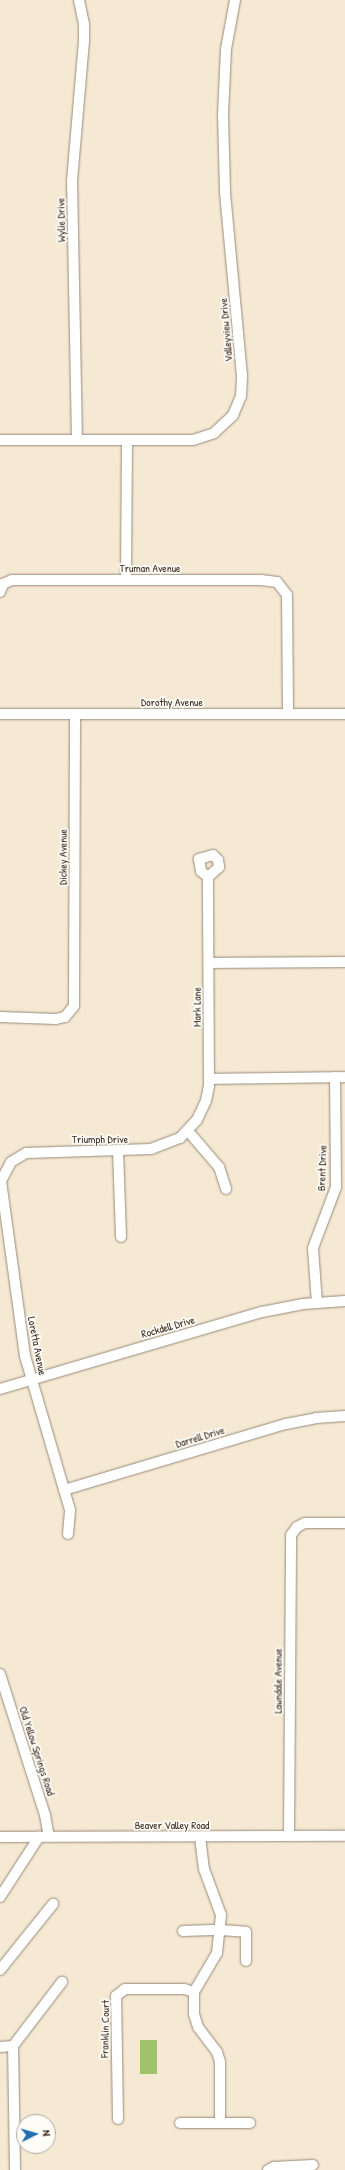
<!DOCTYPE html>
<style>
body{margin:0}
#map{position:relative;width:345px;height:2170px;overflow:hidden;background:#f5e9d4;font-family:"Patrick Hand",sans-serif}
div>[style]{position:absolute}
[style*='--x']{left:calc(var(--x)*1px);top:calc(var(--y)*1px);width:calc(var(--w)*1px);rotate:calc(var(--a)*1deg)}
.green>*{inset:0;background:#a0c26b;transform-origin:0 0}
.roads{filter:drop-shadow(0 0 1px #988a79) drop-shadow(0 0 1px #988a79)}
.minor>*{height:10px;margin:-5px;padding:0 5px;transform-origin:5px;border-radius:5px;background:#fff}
span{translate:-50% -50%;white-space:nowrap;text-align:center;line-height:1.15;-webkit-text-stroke:3.5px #fdfcf7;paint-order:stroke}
.street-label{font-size:11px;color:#3b2a1e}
.north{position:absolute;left:16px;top:2114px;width:40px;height:40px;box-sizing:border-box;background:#fdfcf7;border:1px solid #afa8a0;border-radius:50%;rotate:85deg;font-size:11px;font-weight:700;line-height:16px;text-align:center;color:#3b2a1e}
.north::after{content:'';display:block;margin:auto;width:14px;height:18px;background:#1f6fb2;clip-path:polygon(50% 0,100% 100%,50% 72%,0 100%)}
</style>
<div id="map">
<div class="green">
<div style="left:140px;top:2040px;width:17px;height:34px"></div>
</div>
<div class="roads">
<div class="minor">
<div style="--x:0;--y:440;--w:193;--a:0"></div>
<div style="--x:193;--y:440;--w:22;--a:-18"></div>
<div style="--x:214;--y:433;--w:26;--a:-43"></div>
<div style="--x:233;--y:415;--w:21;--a:-67"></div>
<div style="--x:241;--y:396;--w:20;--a:-87"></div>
<div style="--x:242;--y:376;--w:186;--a:-95.3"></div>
<div style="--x:225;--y:191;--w:76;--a:-91.5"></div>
<div style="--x:223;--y:115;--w:66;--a:-87.4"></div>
<div style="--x:226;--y:49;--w:50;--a:-79.6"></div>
<div style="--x:77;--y:440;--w:259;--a:-91.1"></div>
<div style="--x:72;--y:181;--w:141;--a:-85.1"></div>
<div style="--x:84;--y:41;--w:17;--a:-90"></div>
<div style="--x:84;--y:24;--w:25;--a:-102"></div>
<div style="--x:126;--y:580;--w:140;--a:-89.6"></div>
<div style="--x:0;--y:592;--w:9;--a:-69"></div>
<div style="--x:3;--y:584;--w:10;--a:-24"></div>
<div style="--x:12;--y:580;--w:249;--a:0"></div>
<div style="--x:261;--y:580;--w:16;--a:7"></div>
<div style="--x:277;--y:582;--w:16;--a:52"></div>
<div style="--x:287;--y:595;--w:119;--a:89.5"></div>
<div style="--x:0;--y:714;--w:345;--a:0"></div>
<div style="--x:209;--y:963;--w:136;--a:-0.4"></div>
<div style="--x:0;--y:1017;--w:56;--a:2"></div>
<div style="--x:56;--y:1019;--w:9;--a:-13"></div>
<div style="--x:65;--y:1017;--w:14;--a:-51"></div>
<div style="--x:74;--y:1006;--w:292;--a:-89.8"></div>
<div style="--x:209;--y:1079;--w:136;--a:-0.8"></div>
<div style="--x:188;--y:1131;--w:48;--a:49.3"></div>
<div style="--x:219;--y:1167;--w:23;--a:72"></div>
<div style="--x:118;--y:1150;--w:87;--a:88"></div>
<div style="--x:317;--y:1303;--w:55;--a:-94.2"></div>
<div style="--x:313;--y:1248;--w:65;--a:-69.3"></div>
<div style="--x:336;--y:1187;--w:110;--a:-90.5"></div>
<div style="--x:0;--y:1389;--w:273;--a:-16.4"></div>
<div style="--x:262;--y:1312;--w:42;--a:-11"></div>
<div style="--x:303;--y:1304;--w:42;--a:-4.1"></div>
<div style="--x:64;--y:1490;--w:232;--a:-16.6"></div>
<div style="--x:286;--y:1424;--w:31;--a:-11"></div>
<div style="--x:316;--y:1418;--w:29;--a:-4"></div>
<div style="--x:68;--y:1534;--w:24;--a:-85"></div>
<div style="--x:70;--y:1510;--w:160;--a:-106.3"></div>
<div style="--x:25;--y:1356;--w:177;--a:-97.8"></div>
<div style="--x:1;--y:1181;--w:21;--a:-62"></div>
<div style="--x:11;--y:1162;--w:17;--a:-31"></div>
<div style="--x:26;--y:1153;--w:125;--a:-1.8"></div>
<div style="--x:151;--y:1149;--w:31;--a:-21"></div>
<div style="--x:180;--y:1138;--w:25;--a:-47"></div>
<div style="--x:197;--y:1120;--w:21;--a:-65"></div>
<div style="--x:206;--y:1101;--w:15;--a:-79"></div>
<div style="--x:209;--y:1086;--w:209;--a:-90.3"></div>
<div style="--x:208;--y:877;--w:15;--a:-42"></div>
<div style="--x:219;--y:867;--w:7;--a:-98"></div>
<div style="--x:218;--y:860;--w:7;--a:-135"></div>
<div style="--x:213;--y:855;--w:15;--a:164"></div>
<div style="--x:199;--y:859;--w:12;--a:81"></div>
<div style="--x:201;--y:871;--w:9;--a:41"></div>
<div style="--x:0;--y:1674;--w:148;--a:72.3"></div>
<div style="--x:45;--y:1815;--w:22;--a:80"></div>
<div style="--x:289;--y:1836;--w:301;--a:-89.6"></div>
<div style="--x:291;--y:1535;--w:10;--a:-53"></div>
<div style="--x:297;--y:1527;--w:9;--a:-27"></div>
<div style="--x:305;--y:1523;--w:40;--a:0"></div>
<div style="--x:0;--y:1837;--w:345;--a:-0.2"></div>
<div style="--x:200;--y:1837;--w:32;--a:83"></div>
<div style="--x:204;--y:1869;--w:49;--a:69.7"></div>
<div style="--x:221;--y:1915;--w:38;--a:96"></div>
<div style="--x:217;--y:1953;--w:45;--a:120.5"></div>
<div style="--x:194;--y:1992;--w:22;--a:90"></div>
<div style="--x:194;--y:2014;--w:14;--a:73"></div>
<div style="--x:198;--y:2027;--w:31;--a:53"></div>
<div style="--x:217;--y:2052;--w:10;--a:73"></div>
<div style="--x:220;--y:2062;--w:61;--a:90"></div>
<div style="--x:0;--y:1897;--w:72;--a:-57"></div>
<div style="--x:183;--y:1931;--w:37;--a:-2"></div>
<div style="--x:220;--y:1930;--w:26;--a:4"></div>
<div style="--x:246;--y:1932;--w:29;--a:90"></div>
<div style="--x:0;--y:1970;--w:85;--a:-51.2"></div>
<div style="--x:0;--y:2047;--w:13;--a:-4"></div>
<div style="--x:118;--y:2119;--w:123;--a:-90.9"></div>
<div style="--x:116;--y:1996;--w:11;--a:-38"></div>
<div style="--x:125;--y:1989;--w:59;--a:0"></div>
<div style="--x:184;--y:1989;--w:10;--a:17"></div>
<div style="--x:180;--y:2123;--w:70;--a:0"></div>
<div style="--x:15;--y:2170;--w:124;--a:-90.9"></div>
<div style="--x:13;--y:2046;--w:81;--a:-52.6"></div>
<div style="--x:268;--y:2170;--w:7;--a:-27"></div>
<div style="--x:274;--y:2167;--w:39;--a:-3"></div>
</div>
</div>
<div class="street-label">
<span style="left:61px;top:220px;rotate:-91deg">Wylie Drive</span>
<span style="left:226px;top:330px;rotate:-95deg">Valleyview Drive</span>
<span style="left:150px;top:568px">Truman Avenue</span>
<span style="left:172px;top:702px">Dorothy Avenue</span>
<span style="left:63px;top:857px;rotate:-90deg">Dickey Avenue</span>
<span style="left:197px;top:1007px;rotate:-90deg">Mark Lane</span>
<span style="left:100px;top:1139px">Triumph Drive</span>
<span style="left:322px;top:1168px;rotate:-88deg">Brent Drive</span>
<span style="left:168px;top:1327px;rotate:-16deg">Rockdell Drive</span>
<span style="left:37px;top:1346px;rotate:79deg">Loretta Avenue</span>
<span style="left:200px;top:1437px;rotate:-17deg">Darrell Drive</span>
<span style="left:278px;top:1681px;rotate:-90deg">Lawndale Avenue</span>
<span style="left:37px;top:1751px;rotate:72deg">Old Yellow Springs Road</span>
<span style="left:172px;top:1825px">Beaver Valley Road</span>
<span style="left:105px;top:2029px;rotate:-89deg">Franklin Court</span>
</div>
<div class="north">N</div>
</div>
